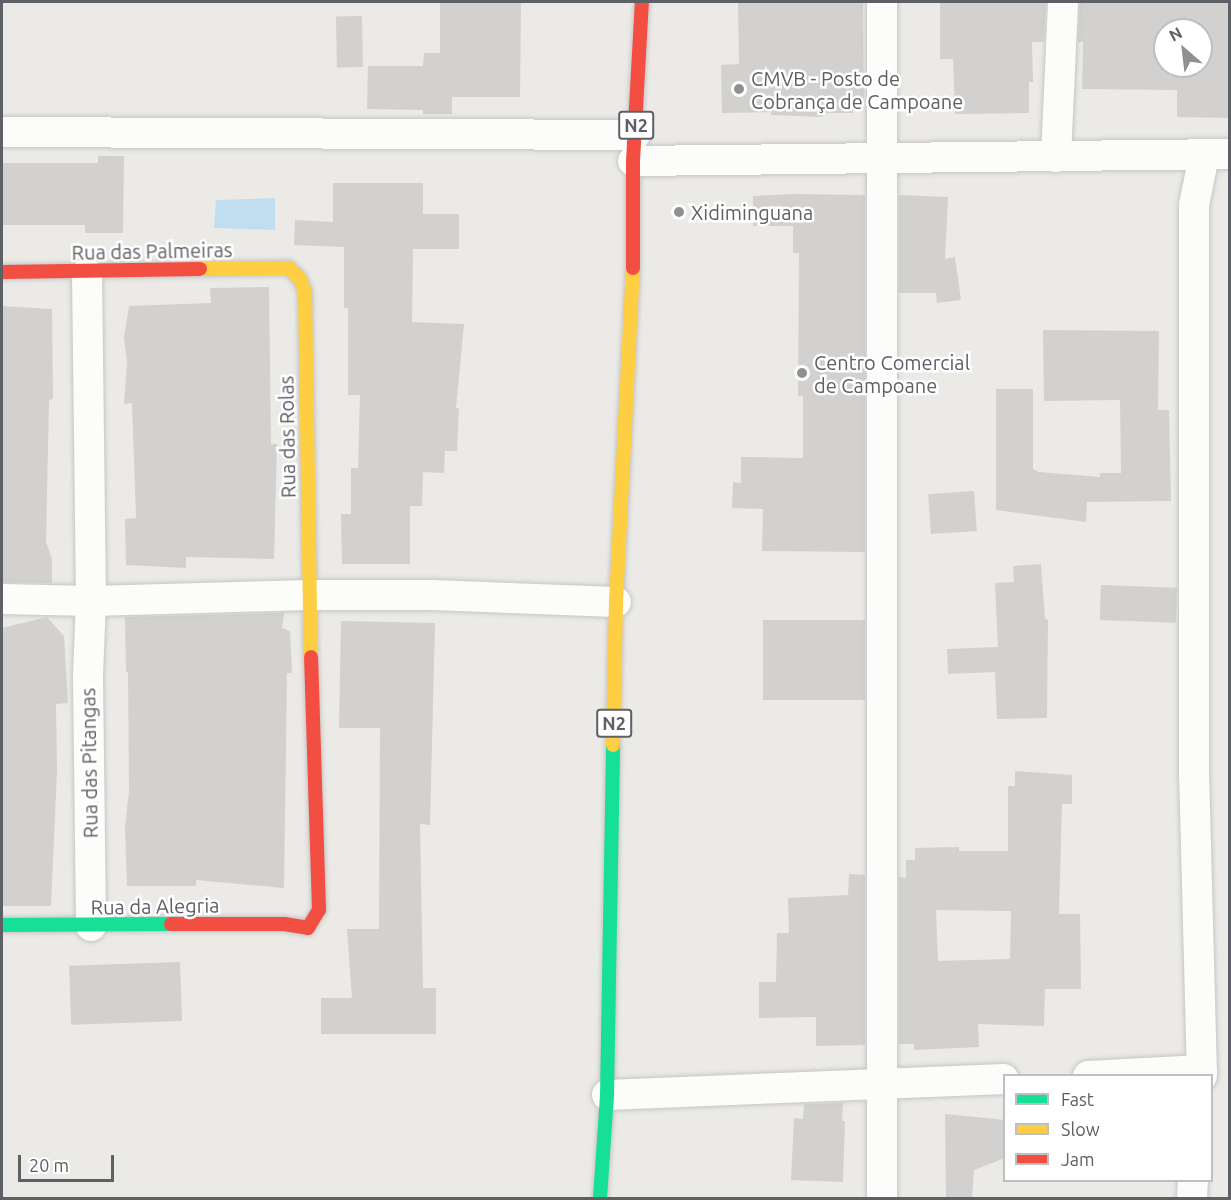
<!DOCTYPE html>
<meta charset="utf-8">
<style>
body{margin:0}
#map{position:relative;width:1231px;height:1200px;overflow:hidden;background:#ebeae7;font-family:Ubuntu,sans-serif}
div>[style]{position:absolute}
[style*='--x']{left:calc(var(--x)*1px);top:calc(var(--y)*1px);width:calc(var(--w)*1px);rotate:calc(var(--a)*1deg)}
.water>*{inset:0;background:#c1def0}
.building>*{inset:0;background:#d2d1d0;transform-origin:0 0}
.roads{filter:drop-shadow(0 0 2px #c6c6c6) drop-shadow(0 0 2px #c6c6c6)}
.street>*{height:30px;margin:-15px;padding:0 15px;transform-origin:15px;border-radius:15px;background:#fcfcfb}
.fast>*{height:14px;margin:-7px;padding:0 7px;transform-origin:7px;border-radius:7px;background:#16e098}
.slow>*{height:14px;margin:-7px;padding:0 7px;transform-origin:7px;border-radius:7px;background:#ffcf43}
.jam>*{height:14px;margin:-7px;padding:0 7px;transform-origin:7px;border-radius:7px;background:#f24e42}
.dots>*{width:16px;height:16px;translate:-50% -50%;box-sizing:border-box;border:3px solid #fff;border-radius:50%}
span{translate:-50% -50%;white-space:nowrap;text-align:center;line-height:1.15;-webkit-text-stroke:5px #fff;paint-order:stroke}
.shield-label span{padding:2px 4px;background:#fff;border:2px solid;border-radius:4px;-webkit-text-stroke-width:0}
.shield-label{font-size:18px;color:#5d6064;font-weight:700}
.poi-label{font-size:20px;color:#5d6064}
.left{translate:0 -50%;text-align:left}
.street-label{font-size:20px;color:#5d6064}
.frame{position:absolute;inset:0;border:3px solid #5d6064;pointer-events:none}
.legend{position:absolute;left:1003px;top:1074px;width:210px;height:108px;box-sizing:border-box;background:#fff;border:2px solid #bebfc1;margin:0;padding:8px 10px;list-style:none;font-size:18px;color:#5d6064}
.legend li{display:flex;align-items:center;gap:12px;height:30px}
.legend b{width:30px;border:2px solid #bebfc1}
.north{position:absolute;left:1153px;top:18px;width:60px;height:60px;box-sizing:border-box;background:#fff;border:2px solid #bebfc1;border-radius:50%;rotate:332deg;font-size:16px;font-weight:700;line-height:24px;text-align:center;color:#5d6064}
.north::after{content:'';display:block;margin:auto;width:21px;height:27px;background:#8f9092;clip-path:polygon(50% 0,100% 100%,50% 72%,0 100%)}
.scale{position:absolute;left:18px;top:1155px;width:96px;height:27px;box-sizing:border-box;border:3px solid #5d6064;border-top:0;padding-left:8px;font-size:18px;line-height:21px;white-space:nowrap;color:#5d6064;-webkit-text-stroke:4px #fff;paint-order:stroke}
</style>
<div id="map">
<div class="water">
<div style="clip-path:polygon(275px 198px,275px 230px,214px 228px,216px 200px)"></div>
</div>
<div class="building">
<div style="clip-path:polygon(440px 2px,521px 2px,520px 97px,452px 97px,452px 114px,423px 114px,423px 110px,367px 109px,368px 66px,423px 66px,424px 53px,440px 53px)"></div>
<div style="clip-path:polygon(738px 2px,863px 2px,864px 110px,853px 110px,853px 113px,823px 113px,823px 117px,771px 115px,771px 112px,722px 113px,721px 65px,739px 64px)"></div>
<div style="clip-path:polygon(940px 2px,1046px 2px,1044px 42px,1032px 42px,1033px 82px,1029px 82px,1029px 113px,955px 114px,953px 59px,940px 59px)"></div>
<div style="clip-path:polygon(evenodd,1080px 2px,1230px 2px,1230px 118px,1177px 117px,1177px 90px,1082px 89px,1083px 42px,1078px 42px,1080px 2px,1165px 30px,1201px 30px,1201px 66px,1165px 66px,1165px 30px)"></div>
<div style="left:362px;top:16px;width:51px;height:26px;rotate:89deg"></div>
<div style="clip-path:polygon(98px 156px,124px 156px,123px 233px,85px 233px,85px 225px,2px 225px,2px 163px,98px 163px)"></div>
<div style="clip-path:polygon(333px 183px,423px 183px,423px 214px,459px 214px,459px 249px,413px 249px,412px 322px,464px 324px,456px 408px,459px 408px,457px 451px,445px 451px,444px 473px,423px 472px,422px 506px,410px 506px,410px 564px,342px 564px,341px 514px,351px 514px,351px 468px,358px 468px,360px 395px,348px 395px,348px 308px,344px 308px,344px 247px,294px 245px,295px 220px,333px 222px)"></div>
<div style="clip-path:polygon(793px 194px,865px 195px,865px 552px,762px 551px,763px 509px,732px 508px,733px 482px,741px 483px,741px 457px,803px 458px,803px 396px,798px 396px,799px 253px,793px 253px,793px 226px,753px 226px,753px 196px)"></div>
<div style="clip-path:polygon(899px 195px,948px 197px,945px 259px,955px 257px,961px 300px,937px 303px,936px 293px,899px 293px)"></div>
<div style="clip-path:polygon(269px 287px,271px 444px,277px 444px,274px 559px,186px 557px,186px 568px,126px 565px,125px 519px,136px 518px,132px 403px,124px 404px,127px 363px,124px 337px,129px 306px,211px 303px,210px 288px)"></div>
<div style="clip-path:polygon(2px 306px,52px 309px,53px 399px,49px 400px,46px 542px,52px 559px,52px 583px,2px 582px)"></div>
<div style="clip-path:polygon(1043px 330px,1159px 331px,1158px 410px,1169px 410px,1171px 501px,1087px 502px,1086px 522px,996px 510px,996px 389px,1033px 389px,1033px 469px,1039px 472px,1100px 477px,1100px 473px,1121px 473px,1120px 400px,1044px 401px)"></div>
<div style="left:974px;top:491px;width:40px;height:46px;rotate:86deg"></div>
<div style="clip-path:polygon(1041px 564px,1045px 619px,1048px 620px,1047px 718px,997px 719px,995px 672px,948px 674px,947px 649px,998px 647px,995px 583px,1014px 582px,1013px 566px)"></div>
<div style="left:1101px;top:585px;width:76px;height:35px;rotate:2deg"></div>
<div style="clip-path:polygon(284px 613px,282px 628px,290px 631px,292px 673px,287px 673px,284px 888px,196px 880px,196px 886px,127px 886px,125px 828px,129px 791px,128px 672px,126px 672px,125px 617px)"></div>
<div style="clip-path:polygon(47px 617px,64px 636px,68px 703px,56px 704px,57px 771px,51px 906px,2px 906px,2px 628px)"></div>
<div style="left:865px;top:620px;width:80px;height:102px;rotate:90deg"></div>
<div style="clip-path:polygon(341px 621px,435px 623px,430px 825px,420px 824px,423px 988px,436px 988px,436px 1034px,321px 1034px,321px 998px,352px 998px,347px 929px,379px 929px,380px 728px,339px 728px)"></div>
<div style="clip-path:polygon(evenodd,1015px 771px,1072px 775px,1072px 804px,1062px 804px,1059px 914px,1080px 914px,1081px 989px,1045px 989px,1044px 1026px,978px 1024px,979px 1047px,914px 1050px,914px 1044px,899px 1044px,899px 877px,906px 878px,906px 860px,915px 860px,915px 848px,959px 847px,959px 851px,1008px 851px,1008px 786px,1015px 786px,1015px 771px,936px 910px,1011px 911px,1010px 959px,938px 961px,936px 910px)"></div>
<div style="clip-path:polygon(849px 874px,865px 875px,865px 1045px,816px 1046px,816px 1017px,759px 1018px,759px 982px,776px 982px,777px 933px,789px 933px,788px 898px,848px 895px)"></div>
<div style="left:180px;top:962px;width:59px;height:111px;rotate:88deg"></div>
<div style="clip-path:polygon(843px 1103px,842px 1121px,845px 1121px,843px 1182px,791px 1180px,794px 1118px,803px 1119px,804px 1104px)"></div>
<div style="clip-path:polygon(945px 1114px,1005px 1120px,1005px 1158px,974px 1170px,972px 1198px,946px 1198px)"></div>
</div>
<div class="roads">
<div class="street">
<div style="--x:2;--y:132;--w:633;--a:0.27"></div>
<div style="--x:1056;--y:157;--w:155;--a:-87.4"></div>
<div style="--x:633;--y:161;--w:597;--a:-0.67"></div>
<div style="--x:87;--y:273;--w:328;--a:89.3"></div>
<div style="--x:91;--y:601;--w:76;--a:92.3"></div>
<div style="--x:88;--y:677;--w:249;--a:89.3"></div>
<div style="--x:2;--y:599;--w:89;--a:1.3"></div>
<div style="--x:91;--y:601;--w:218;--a:-1.6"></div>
<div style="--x:309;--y:595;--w:123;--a:0"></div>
<div style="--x:432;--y:595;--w:184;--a:2.2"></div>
<div style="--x:1088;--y:1076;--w:114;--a:-3"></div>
<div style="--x:1202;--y:1076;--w:298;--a:-91.5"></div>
<div style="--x:1194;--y:778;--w:573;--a:-90"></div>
<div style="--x:1194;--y:205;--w:50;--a:-78.5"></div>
<div style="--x:607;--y:1095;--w:397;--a:-2.3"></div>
<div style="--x:882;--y:1198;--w:1196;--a:-90"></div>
<div style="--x:1192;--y:1198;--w:18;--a:-87"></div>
</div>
<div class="fast">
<div style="--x:2;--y:925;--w:169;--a:-0.3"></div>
<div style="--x:600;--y:1198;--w:103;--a:-86.1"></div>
<div style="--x:607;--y:1095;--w:350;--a:-89"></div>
</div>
<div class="slow">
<div style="--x:200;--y:269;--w:89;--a:-0.6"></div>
<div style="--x:289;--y:268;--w:16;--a:45"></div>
<div style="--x:300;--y:279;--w:14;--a:69"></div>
<div style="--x:305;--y:292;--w:365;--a:89.1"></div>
<div style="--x:613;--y:745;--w:143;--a:-88.8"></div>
<div style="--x:616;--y:602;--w:334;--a:-87.1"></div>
</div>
<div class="jam">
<div style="--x:633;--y:268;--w:107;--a:-90"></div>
<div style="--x:633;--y:161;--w:159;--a:-86.8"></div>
<div style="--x:2;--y:272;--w:198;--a:-0.9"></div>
<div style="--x:171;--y:924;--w:113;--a:0"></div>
<div style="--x:284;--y:924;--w:24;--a:9"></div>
<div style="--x:308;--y:928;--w:21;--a:-59"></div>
<div style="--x:319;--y:910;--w:253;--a:-91.8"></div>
</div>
</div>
<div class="dots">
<div style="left:739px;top:89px;background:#8f9092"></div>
<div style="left:679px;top:212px;background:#8f9092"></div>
<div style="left:802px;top:373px;background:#8f9092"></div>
</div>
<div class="shield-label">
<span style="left:636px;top:125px">N2</span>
<span style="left:614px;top:723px">N2</span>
</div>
<div class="poi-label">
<span class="left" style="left:751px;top:90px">CMVB - Posto de<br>Cobrança de Campoane</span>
<span class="left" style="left:691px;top:212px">Xidiminguana</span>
<span class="left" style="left:814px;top:374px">Centro Comercial<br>de Campoane</span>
</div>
<div class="street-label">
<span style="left:152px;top:251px;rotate:-1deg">Rua das Palmeiras</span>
<span style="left:287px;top:437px;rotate:-91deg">Rua das Rolas</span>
<span style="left:89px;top:763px;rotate:-91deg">Rua das Pitangas</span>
<span style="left:155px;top:906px;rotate:-1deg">Rua da Alegria</span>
</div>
<div class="frame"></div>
<ul class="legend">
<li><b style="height:8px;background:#16e098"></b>Fast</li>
<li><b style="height:8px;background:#ffcf43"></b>Slow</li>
<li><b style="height:8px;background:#f24e42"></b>Jam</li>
</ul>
<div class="north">N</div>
<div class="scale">20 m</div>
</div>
